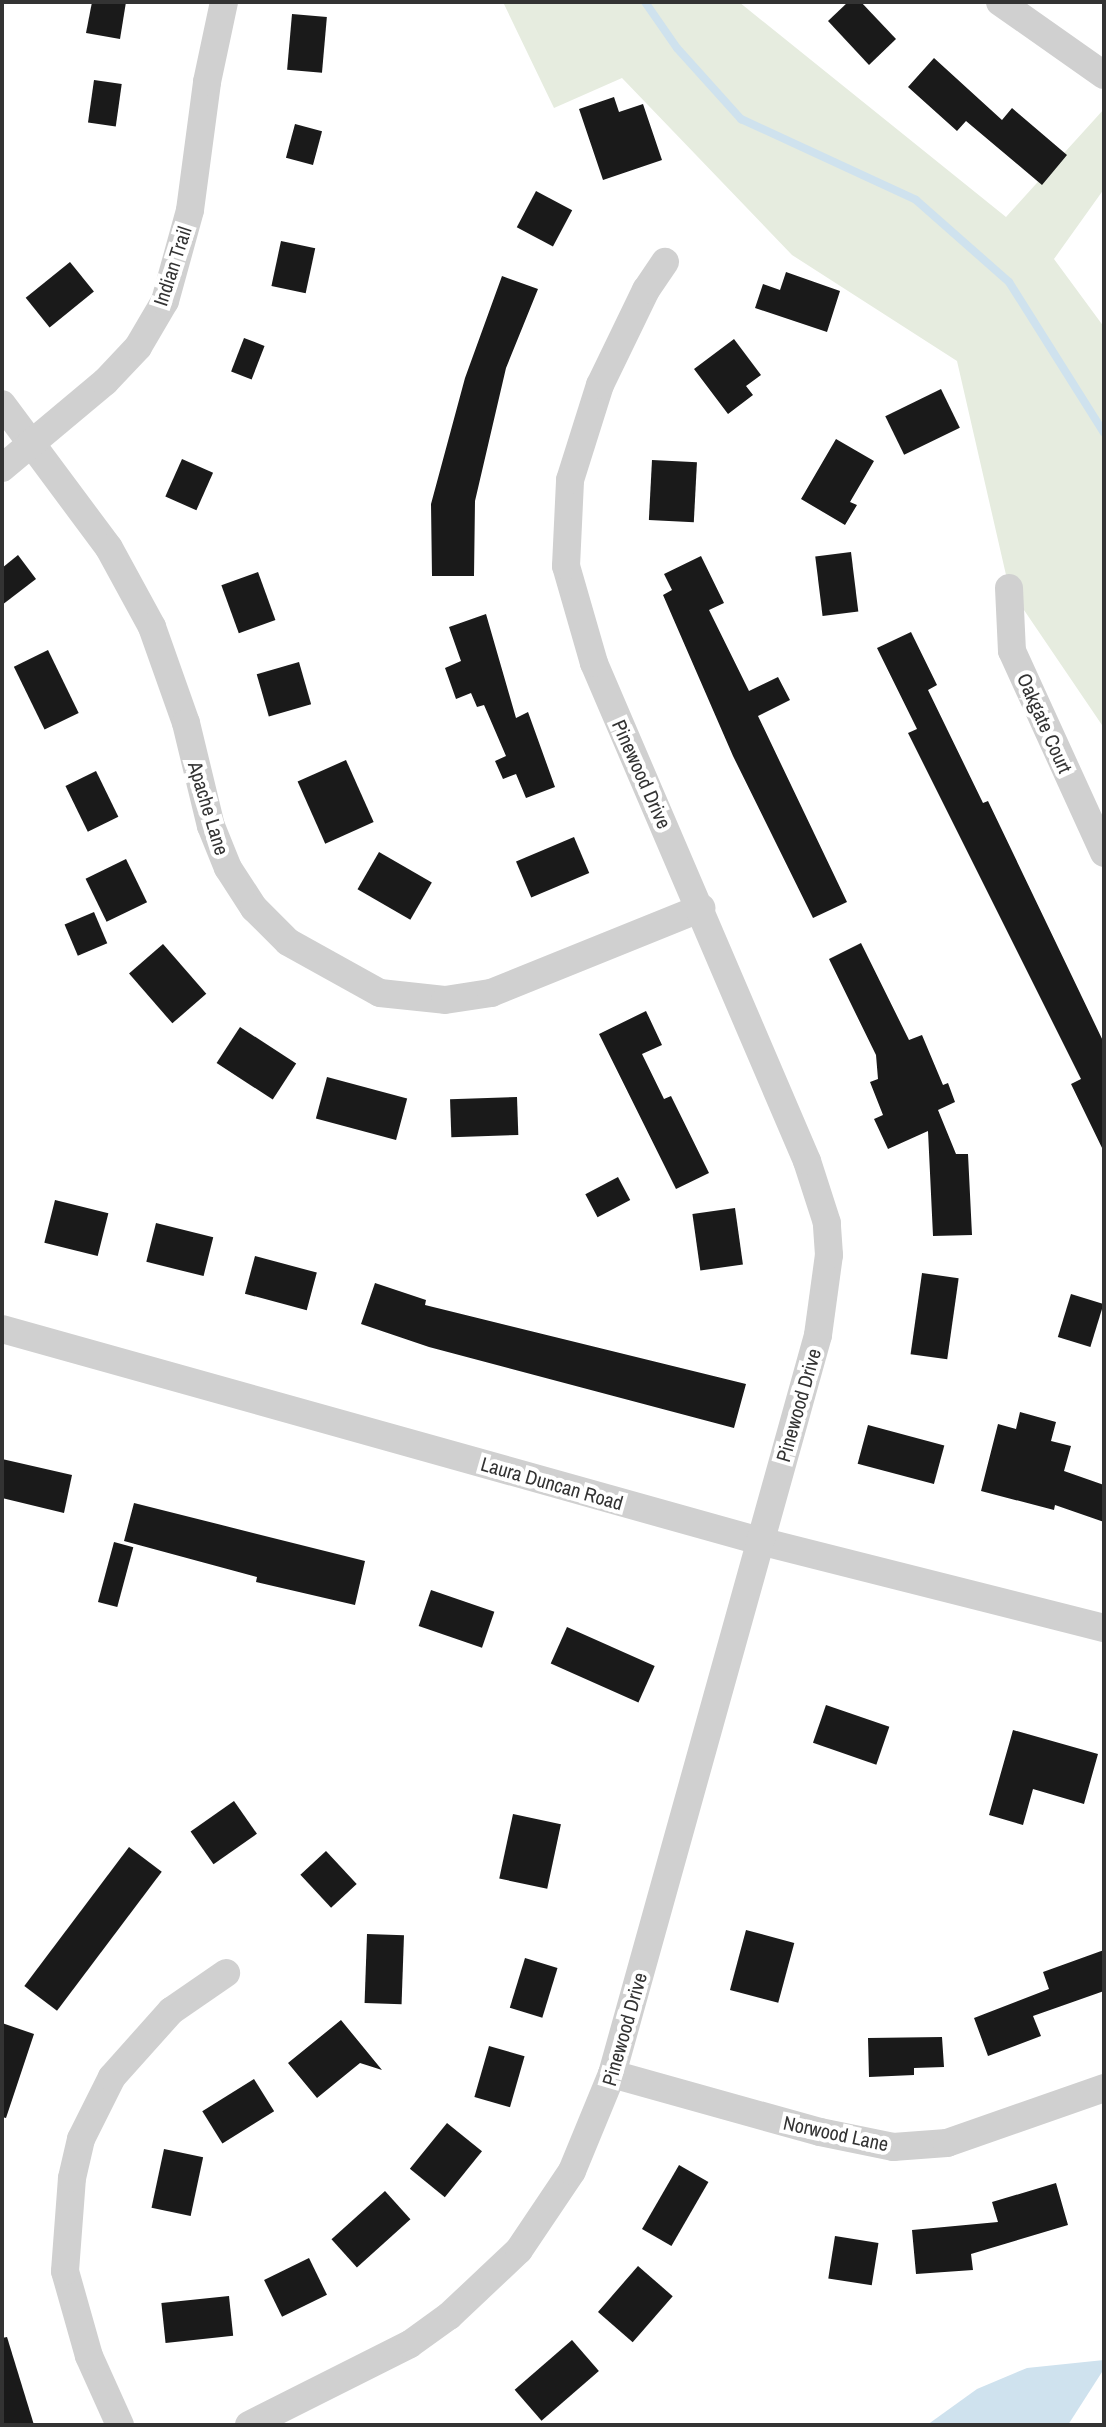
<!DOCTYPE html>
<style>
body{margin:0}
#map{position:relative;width:1106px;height:2427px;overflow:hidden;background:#fff;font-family:"Archivo Narrow",sans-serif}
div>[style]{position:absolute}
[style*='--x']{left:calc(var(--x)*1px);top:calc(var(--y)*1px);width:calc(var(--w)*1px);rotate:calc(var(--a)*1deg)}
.green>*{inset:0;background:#e6ecdf}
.water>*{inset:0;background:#cfe2ee}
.stream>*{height:8px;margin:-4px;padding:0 4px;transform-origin:4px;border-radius:4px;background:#cfe2ee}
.building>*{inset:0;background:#1a1a1a;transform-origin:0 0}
.minor>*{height:28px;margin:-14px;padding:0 14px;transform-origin:14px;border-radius:14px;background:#d0d0d0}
span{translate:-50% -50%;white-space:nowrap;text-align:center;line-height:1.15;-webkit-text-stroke:8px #fff;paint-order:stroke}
.street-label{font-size:20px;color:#333}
.frame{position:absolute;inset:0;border:4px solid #333;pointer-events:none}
</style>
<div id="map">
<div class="green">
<div style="clip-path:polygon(503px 2px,739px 2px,1006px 217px,1104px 109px,1104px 189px,1054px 259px,1104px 327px,1104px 728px,1009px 588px,957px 361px,792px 255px,622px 78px,554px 108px)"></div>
</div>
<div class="water">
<div style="clip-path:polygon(1104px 2360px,1102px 2372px,1068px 2425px,927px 2425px,977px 2389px,1027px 2368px)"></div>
</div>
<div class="stream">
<div style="--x:645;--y:2;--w:56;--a:55.2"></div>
<div style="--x:677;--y:48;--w:96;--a:48"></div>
<div style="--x:741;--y:119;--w:193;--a:24.8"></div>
<div style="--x:916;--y:200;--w:124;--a:41.4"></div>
<div style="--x:1009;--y:282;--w:178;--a:57.8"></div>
</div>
<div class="building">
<div style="clip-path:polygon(92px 2px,126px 2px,120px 39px,86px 33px)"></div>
<div style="clip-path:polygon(848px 2px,861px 2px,896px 39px,869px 65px,828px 21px)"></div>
<div style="left:292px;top:14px;width:35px;height:56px;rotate:5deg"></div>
<div style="clip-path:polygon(934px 58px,1002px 120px,1012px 108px,1067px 155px,1042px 185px,966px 121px,957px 131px,908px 87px)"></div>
<div style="left:94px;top:80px;width:28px;height:43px;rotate:8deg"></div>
<div style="clip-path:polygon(614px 97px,619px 112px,643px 104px,662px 160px,603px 180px,579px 109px)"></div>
<div style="left:295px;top:124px;width:28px;height:35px;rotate:15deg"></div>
<div style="left:536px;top:191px;width:41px;height:41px;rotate:28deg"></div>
<div style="left:281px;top:241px;width:35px;height:46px;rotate:12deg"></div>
<div style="left:70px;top:262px;width:38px;height:57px;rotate:51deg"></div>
<div style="clip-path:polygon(786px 272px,840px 291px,827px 332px,755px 308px,763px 284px,780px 290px)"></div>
<div style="clip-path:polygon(502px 276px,538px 289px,506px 368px,475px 501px,474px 576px,432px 576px,431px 504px,465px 378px)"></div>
<div style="left:244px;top:338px;width:22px;height:36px;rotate:21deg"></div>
<div style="clip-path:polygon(734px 339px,761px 375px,746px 386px,753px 395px,728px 414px,694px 369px)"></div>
<div style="left:941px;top:389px;width:43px;height:62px;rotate:64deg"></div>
<div style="clip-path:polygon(836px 439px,874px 461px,850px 502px,857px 505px,845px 525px,801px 499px)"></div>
<div style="left:182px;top:459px;width:34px;height:41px;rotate:24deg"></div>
<div style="left:652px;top:460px;width:45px;height:60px;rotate:3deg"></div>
<div style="left:851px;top:552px;width:60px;height:36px;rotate:83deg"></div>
<div style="clip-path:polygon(18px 555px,36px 579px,2px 605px,2px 568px)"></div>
<div style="clip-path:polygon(701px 556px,724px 603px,709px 610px,749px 691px,778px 677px,790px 700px,758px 716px,847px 902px,813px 918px,733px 756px,663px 595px,672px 590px,664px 574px)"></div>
<div style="left:258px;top:572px;width:51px;height:39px;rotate:70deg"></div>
<div style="clip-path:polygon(486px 614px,516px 718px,528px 712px,555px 787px,526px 798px,516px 774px,503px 779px,495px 761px,506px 756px,484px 705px,477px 707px,471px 693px,456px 699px,445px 668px,461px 661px,449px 627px)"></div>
<div style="clip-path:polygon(911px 632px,937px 685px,928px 690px,983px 803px,988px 801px,1104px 1043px,1104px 1152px,1071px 1084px,1081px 1079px,908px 733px,917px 729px,877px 648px)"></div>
<div style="left:48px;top:650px;width:70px;height:38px;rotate:64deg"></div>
<div style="left:299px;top:662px;width:44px;height:44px;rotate:74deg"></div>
<div style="left:346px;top:760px;width:68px;height:53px;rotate:66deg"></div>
<div style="left:96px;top:771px;width:51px;height:34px;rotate:64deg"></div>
<div style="left:574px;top:837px;width:39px;height:63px;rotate:67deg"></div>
<div style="left:379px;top:852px;width:61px;height:43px;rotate:30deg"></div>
<div style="left:126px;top:859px;width:48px;height:45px;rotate:64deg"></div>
<div style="left:94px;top:912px;width:34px;height:32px;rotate:67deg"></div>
<div style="clip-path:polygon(861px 943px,909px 1040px,922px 1035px,943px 1085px,948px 1083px,955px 1102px,938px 1110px,956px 1154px,968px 1154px,972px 1235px,933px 1236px,928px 1131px,888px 1149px,874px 1119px,883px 1115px,870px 1082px,878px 1079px,876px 1055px,829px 959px)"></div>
<div style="left:163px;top:944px;width:66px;height:45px;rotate:49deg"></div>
<div style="clip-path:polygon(646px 1011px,662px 1045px,642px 1054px,664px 1099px,671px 1096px,709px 1173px,676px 1189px,599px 1034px)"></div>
<div style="left:240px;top:1027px;width:67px;height:43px;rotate:33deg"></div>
<div style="left:327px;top:1077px;width:83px;height:43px;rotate:15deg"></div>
<div style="left:517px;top:1097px;width:38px;height:67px;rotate:88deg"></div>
<div style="left:618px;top:1177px;width:26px;height:37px;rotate:62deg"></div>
<div style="left:55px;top:1200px;width:55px;height:44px;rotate:14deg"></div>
<div style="left:735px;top:1208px;width:57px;height:43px;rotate:82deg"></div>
<div style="left:156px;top:1223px;width:59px;height:40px;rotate:14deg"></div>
<div style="left:255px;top:1256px;width:64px;height:39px;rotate:15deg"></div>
<div style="left:922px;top:1273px;width:37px;height:82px;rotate:8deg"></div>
<div style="clip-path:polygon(375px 1283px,426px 1300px,425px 1305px,746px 1384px,734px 1428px,429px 1347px,361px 1324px)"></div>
<div style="left:1071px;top:1294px;width:34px;height:45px;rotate:17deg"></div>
<div style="clip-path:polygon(1020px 1412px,1056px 1422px,1051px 1441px,1071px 1446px,1064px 1471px,1104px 1485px,1104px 1522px,1055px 1505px,1054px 1510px,981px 1491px,998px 1424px,1016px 1429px)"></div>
<div style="left:868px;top:1425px;width:79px;height:40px;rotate:15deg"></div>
<div style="clip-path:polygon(2px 1459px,72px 1475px,64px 1513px,2px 1498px)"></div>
<div style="clip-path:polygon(134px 1503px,365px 1561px,355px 1605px,256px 1582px,257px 1577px,124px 1541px)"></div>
<div style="left:114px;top:1542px;width:20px;height:62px;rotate:15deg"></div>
<div style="left:431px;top:1590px;width:67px;height:38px;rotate:19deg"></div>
<div style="left:567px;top:1627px;width:96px;height:40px;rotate:24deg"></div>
<div style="left:826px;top:1705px;width:67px;height:40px;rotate:19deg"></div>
<div style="clip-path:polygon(1013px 1730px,1098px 1754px,1084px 1804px,1033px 1789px,1023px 1825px,989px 1815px)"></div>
<div style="left:234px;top:1801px;width:40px;height:53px;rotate:55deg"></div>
<div style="left:513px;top:1814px;width:49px;height:66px;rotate:12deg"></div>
<div style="left:129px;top:1847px;width:41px;height:174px;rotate:37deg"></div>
<div style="left:326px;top:1851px;width:45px;height:35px;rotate:47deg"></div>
<div style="left:746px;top:1930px;width:50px;height:62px;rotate:15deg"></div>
<div style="left:367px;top:1934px;width:37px;height:69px;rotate:2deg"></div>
<div style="clip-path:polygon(1104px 1950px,1104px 1991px,1033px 2016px,1041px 2036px,988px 2056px,974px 2018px,1049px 1989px,1043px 1972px)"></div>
<div style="left:525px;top:1958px;width:34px;height:52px;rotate:17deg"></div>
<div style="clip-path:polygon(341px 2020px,382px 2070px,360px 2063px,317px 2098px,288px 2063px)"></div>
<div style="clip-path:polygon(2px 2023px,34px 2034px,6px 2118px,2px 2117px)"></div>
<div style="clip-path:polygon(942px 2037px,944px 2067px,914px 2068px,914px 2075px,869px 2077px,868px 2038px)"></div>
<div style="left:489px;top:2046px;width:37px;height:53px;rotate:16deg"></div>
<div style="left:254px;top:2079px;width:38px;height:61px;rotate:58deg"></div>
<div style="left:447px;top:2123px;width:45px;height:59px;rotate:39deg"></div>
<div style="left:164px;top:2149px;width:40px;height:60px;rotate:12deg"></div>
<div style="left:679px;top:2165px;width:34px;height:74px;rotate:30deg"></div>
<div style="clip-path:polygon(1056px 2183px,1068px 2225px,971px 2254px,973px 2270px,916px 2274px,912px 2230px,998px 2222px,992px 2202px)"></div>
<div style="left:385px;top:2191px;width:38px;height:72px;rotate:48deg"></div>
<div style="left:835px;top:2236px;width:44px;height:43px;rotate:9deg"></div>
<div style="left:309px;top:2258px;width:41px;height:50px;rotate:64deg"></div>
<div style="left:638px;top:2266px;width:46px;height:61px;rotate:41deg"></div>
<div style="left:229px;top:2296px;width:40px;height:68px;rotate:84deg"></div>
<div style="clip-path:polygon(7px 2337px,34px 2425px,2px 2425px,2px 2338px)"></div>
<div style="left:572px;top:2340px;width:41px;height:76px;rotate:49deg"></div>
</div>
<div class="minor">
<div style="--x:1000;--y:2;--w:127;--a:35.1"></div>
<div style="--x:2;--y:404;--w:179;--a:53.4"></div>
<div style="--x:109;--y:548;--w:90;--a:61.4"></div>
<div style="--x:152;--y:627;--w:102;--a:70.5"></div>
<div style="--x:186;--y:723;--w:106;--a:76.4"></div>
<div style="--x:211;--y:826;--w:45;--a:68"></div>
<div style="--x:228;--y:868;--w:48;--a:57"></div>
<div style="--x:254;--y:908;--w:48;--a:45"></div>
<div style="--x:288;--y:942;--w:105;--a:29"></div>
<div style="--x:380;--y:993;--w:65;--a:6.1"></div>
<div style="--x:445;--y:1000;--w:47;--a:-8.7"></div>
<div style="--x:491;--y:993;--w:227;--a:-22"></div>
<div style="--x:2;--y:468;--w:134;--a:-39.9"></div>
<div style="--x:105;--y:382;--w:48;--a:-46.7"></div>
<div style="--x:138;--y:347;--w:53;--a:-59.6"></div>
<div style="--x:165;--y:301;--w:94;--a:-74.6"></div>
<div style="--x:190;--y:210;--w:129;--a:-82.4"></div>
<div style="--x:207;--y:82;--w:82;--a:-78"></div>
<div style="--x:1009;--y:588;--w:63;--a:87.3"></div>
<div style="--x:1012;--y:651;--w:222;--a:65.5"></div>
<div style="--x:2;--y:1329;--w:787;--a:15.63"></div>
<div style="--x:760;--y:1541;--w:355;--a:14.2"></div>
<div style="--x:612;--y:2074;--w:216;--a:15.6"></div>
<div style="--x:820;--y:2132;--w:75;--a:11.6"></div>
<div style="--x:893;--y:2147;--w:54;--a:-4.2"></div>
<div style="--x:947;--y:2143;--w:166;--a:-19.3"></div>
<div style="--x:120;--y:2425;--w:76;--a:-114.2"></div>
<div style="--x:89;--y:2356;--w:88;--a:-105.8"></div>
<div style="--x:65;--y:2271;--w:93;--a:-85.7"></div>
<div style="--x:72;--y:2178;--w:40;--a:-77"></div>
<div style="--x:81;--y:2139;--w:69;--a:-63.4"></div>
<div style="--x:112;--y:2077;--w:89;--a:-48.2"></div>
<div style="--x:171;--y:2011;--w:67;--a:-34.6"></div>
<div style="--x:249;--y:2425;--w:180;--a:-26.7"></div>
<div style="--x:410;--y:2344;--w:48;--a:-35.7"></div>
<div style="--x:449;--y:2316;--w:96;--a:-43.3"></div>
<div style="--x:519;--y:2250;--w:95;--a:-56.1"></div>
<div style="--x:572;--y:2171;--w:105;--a:-67.6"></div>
<div style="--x:612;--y:2074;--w:767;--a:-74.42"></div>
<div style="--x:818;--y:1335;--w:81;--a:-82.2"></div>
<div style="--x:829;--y:1255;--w:32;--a:-94"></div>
<div style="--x:827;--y:1223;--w:65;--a:-107.9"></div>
<div style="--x:807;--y:1161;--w:542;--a:-113.16"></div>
<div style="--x:594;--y:663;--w:101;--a:-106.1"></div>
<div style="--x:566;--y:566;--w:86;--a:-87.3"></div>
<div style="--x:570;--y:480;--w:100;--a:-72.5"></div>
<div style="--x:600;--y:385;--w:106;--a:-64.2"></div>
<div style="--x:646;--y:290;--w:34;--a:-56"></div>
</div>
<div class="street-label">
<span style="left:172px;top:266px;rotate:-72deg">Indian Trail</span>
<span style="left:1045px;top:723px;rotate:66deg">Oakgate Court</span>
<span style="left:642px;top:774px;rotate:66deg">Pinewood Drive</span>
<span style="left:209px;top:808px;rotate:73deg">Apache Lane</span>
<span style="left:798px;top:1405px;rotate:-74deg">Pinewood Drive</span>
<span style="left:552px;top:1483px;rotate:16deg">Laura Duncan Road</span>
<span style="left:624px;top:2029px;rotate:-74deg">Pinewood Drive</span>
<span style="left:836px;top:2133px;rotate:12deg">Norwood Lane</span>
</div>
<div class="frame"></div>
</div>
